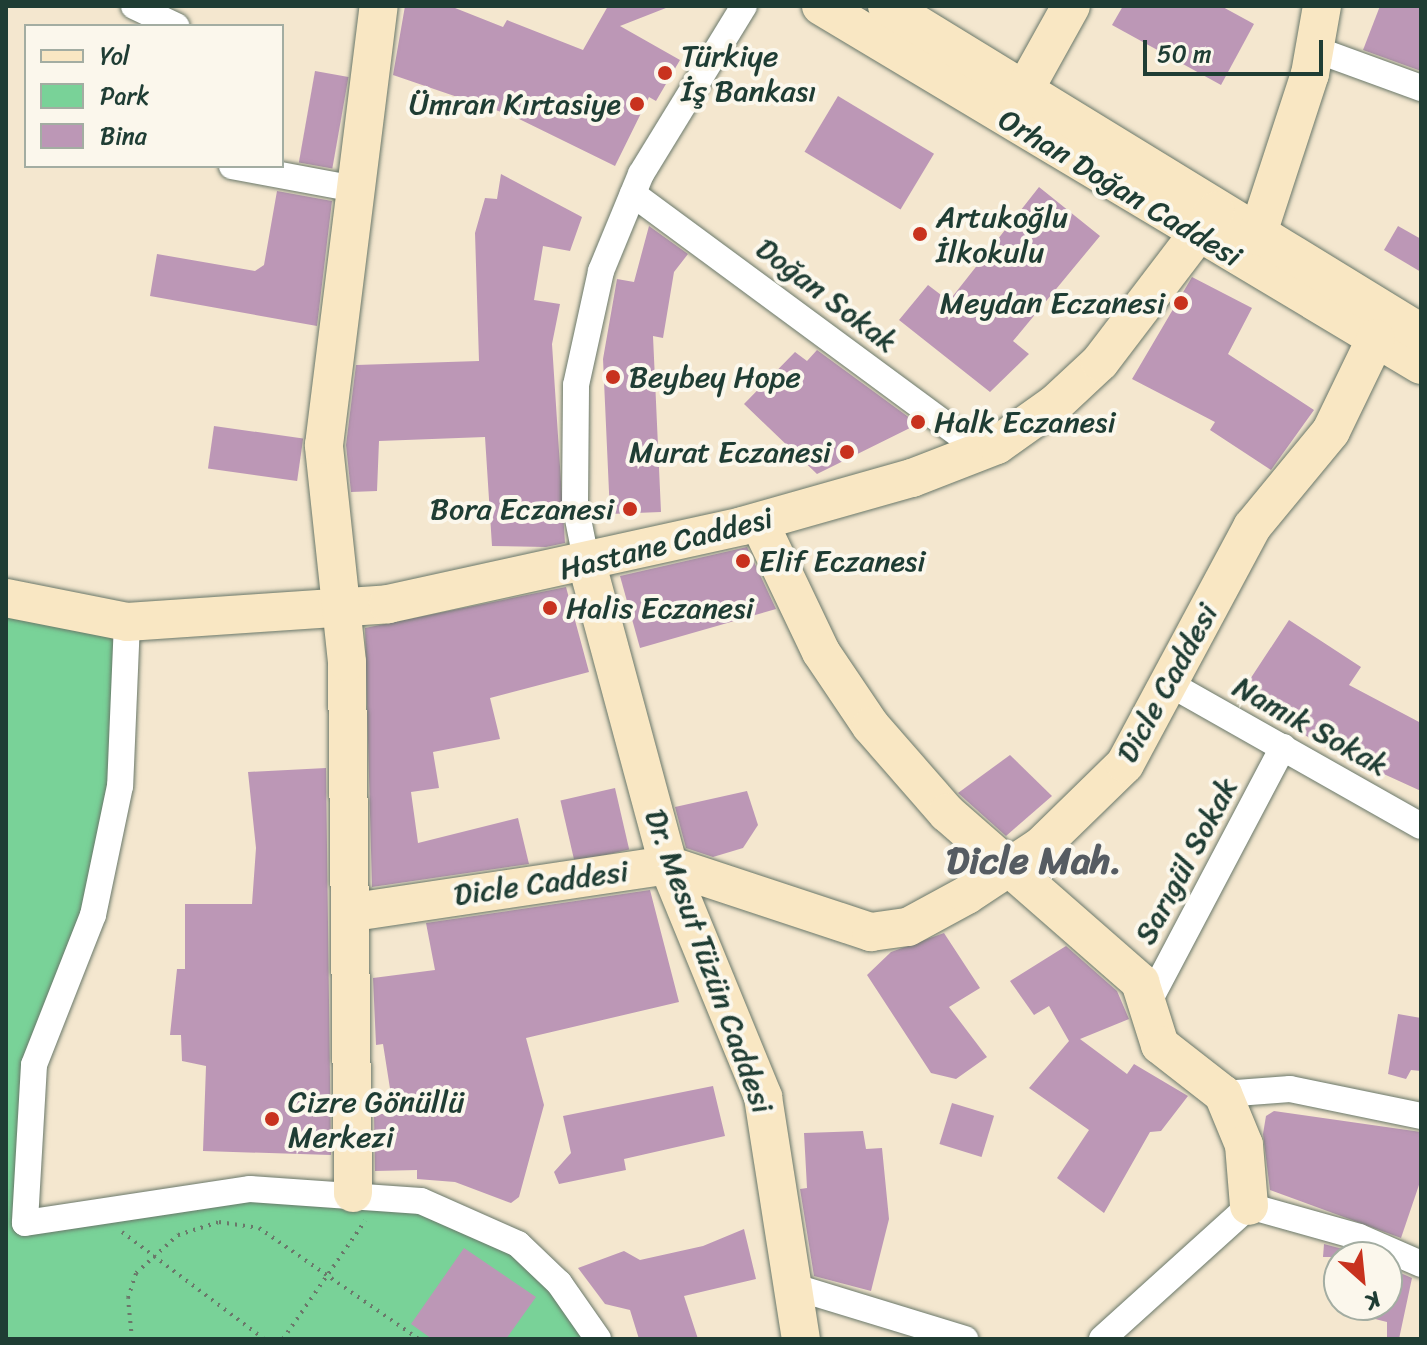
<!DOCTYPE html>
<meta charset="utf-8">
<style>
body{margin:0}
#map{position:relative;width:1427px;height:1345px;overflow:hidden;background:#f4e7cf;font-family:Sriracha,sans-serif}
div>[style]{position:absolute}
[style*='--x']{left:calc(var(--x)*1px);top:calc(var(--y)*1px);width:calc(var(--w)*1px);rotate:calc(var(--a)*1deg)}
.green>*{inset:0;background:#79d298}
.building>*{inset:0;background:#bc97b6;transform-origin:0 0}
.path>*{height:4px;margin-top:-2px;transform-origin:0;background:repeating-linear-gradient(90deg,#6a786a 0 2px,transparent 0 8px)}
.roads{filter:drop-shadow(0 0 2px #6a786a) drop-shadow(0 0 2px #6a786a)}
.street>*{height:26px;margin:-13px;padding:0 13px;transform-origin:13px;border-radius:13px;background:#fff}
.secondary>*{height:38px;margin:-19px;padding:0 19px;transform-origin:19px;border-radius:19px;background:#f9e7c3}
.dots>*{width:22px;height:22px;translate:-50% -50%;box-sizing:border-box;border:4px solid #fbf7ec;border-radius:50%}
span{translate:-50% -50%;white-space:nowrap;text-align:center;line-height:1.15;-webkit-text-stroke:8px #fbf7ec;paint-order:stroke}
.poi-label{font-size:30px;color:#1f3d34}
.left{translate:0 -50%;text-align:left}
.right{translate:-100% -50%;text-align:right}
.street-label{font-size:30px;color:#1f3d34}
.district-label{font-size:38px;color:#565c62;font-weight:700}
.frame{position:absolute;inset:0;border:8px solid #1f3d34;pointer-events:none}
.legend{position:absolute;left:24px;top:24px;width:260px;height:144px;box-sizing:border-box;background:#fbf7ec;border:2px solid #a3ada2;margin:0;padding:10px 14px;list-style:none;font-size:24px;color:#1f3d34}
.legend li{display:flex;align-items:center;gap:16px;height:40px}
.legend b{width:40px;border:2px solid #a3ada2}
.north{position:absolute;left:1323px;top:1241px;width:80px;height:80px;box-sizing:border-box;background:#fbf7ec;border:2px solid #a3ada2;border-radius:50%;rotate:153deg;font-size:22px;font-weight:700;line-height:32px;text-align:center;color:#1f3d34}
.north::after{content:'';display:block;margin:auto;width:28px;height:36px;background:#c8321e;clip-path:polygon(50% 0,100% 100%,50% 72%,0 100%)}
.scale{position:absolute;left:1143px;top:40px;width:180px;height:36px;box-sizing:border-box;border:4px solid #1f3d34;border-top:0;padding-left:10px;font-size:24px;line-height:28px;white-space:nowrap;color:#1f3d34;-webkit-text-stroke:6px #fbf7ec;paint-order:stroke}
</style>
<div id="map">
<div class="green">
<div style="clip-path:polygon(6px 598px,127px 622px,120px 786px,34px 1065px,25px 1222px,121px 1204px,353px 1193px,495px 1229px,598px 1339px,6px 1339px)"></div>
</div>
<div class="building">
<div style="clip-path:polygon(405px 6px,450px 6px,503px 27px,507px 20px,583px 50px,608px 6px,671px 6px,620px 26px,680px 60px,656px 101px,649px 97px,615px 166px,513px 116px,393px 75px)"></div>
<div style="clip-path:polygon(1123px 6px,1221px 6px,1254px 24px,1221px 85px,1112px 25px)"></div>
<div style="clip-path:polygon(1380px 6px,1421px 6px,1421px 71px,1363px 50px)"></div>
<div style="left:315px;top:71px;width:34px;height:93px;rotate:10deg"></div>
<div style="left:838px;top:96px;width:112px;height:65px;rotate:31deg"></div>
<div style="clip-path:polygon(501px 174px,582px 217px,570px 251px,543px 246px,534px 300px,560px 304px,552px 344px,565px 543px,546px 547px,492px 546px,485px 437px,379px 441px,377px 491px,351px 492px,346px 445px,356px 365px,479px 361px,475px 233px,485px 198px,497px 199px)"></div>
<div style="clip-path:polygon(1039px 187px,1100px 236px,1013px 341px,1029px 354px,990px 392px,899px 320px,928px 285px,949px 301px)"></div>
<div style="clip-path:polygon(277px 191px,332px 201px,317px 326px,150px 296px,157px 254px,255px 271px,264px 265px)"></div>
<div style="clip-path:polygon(649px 226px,688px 254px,674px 272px,663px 338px,653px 336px,661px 512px,610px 514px,603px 359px,617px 279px,634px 282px)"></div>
<div style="clip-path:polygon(1398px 226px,1421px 239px,1421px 272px,1384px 250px)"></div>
<div style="clip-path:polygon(1192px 277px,1252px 308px,1228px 354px,1314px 410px,1271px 470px,1210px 430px,1215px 422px,1132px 379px)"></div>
<div style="clip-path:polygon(817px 350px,918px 424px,817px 474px,744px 404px,795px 352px,807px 361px)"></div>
<div style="left:214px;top:426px;width:90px;height:43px;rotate:8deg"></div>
<div style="clip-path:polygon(747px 547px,776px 609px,640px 648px,620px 576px)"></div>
<div style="clip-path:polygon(566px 587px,589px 672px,490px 698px,500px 739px,433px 752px,439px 788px,411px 792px,418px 843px,518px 818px,529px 864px,372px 887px,365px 628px)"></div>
<div style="clip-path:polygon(1289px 620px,1361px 667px,1349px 685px,1421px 723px,1421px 791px,1320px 745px,1241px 693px)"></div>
<div style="clip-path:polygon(1010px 755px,1052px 796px,1006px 836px,958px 793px)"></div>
<div style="clip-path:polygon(326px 768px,331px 1155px,203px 1151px,206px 1066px,182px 1061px,181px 1035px,170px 1035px,177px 969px,185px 969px,185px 904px,252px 904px,256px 848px,248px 772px)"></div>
<div style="left:615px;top:788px;width:63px;height:56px;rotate:77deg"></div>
<div style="clip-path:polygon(747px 791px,758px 825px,743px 848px,713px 857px,686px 848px,675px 807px)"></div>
<div style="clip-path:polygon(650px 890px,679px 1002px,526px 1038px,544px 1105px,519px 1197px,511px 1203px,455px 1182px,417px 1179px,417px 1170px,375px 1171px,374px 1114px,394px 1114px,383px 1044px,376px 1045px,373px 978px,435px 970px,426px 923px)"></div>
<div style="clip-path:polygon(944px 933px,980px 988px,949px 1007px,987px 1057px,956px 1079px,931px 1073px,867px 975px,891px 952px)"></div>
<div style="clip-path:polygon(1066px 946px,1117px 991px,1129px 1019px,1080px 1039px,1127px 1074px,1134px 1064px,1188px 1096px,1161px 1131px,1150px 1132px,1104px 1213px,1057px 1178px,1089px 1130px,1029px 1088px,1069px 1041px,1049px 1006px,1034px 1015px,1010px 981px)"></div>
<div style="clip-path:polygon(1398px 1014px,1421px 1018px,1421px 1071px,1411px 1070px,1406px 1079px,1388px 1074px)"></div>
<div style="clip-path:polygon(713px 1086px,725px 1136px,624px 1159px,626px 1170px,559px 1184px,554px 1172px,571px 1153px,563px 1116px)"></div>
<div style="left:952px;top:1103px;width:44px;height:43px;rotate:17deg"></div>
<div style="clip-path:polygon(1274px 1111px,1421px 1132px,1421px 1179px,1401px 1238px,1270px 1190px,1263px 1134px,1266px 1116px)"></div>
<div style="clip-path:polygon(863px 1131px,866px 1149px,882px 1148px,889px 1219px,871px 1291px,814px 1276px,800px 1189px,807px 1188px,804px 1133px)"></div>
<div style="clip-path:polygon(744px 1229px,756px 1279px,684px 1296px,698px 1339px,639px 1339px,630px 1310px,605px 1304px,578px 1268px,624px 1251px,640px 1260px,703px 1246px)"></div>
<div style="clip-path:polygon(1324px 1244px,1354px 1252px,1365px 1257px,1323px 1257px)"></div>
<div style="clip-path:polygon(464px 1248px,536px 1297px,506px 1339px,432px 1339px,411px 1324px)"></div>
<div style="clip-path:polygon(1387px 1267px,1412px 1278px,1399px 1339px,1387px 1339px,1387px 1322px,1347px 1312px,1348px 1305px,1387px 1305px)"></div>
</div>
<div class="path">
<div style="--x:122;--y:1232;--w:178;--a:37"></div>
<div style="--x:132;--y:1339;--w:41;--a:-95.6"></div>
<div style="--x:128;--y:1298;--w:26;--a:-72"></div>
<div style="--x:136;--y:1273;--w:57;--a:-42.1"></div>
<div style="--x:178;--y:1235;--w:43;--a:-17.6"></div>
<div style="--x:219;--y:1222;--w:40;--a:8.5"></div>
<div style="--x:259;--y:1228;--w:195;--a:34.8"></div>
<div style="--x:283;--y:1339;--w:144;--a:-55.2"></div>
</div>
<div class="roads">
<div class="street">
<div style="--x:134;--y:6;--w:47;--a:25.5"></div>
<div style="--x:1314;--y:49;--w:114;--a:20"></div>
<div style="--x:232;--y:166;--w:130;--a:10.6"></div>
<div style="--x:633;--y:194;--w:433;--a:36.4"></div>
<div style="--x:587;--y:564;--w:61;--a:-101.3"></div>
<div style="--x:575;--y:504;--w:119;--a:-89.5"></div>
<div style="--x:576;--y:385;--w:117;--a:-77.6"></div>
<div style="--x:601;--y:271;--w:105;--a:-67.6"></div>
<div style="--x:641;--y:174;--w:197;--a:-58.5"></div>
<div style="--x:127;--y:622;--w:164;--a:92.4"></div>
<div style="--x:120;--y:786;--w:132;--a:101.8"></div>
<div style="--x:93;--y:915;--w:161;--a:111.5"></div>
<div style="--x:34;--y:1065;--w:158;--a:93.3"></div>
<div style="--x:25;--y:1223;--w:228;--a:-8.6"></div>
<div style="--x:250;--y:1189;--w:171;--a:4"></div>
<div style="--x:421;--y:1201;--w:106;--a:23.9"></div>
<div style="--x:518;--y:1244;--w:57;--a:43.6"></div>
<div style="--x:559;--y:1283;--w:68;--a:55.1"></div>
<div style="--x:1170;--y:684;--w:288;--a:29.5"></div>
<div style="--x:1147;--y:1005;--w:292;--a:-62.2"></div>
<div style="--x:1223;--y:1094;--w:67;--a:-4.3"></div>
<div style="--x:1290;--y:1089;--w:134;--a:11.6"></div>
<div style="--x:795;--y:1287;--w:178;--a:17"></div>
<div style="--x:1102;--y:1339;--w:198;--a:-42.1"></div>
<div style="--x:1249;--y:1206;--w:114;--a:15.7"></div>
<div style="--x:1359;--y:1237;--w:68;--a:23.5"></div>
</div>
<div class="secondary">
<div style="--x:821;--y:6;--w:699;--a:30.89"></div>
<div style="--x:887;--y:6;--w:626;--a:31.48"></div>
<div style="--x:1012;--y:112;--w:121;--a:-60.9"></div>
<div style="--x:1257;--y:236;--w:170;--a:-71.9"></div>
<div style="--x:1310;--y:74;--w:69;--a:-80"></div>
<div style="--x:759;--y:522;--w:144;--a:64.5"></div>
<div style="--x:821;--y:652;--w:89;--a:56"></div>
<div style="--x:871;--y:726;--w:116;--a:48.9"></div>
<div style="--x:947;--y:813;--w:257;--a:41.2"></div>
<div style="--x:1140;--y:982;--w:66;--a:72.4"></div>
<div style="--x:1160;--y:1045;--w:80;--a:37.9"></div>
<div style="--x:1223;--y:1094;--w:55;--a:67.6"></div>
<div style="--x:1244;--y:1145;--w:61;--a:85.3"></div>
<div style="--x:587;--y:564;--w:312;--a:74.9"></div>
<div style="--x:668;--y:865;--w:251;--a:67.7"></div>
<div style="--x:763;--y:1097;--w:245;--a:81.1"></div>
<div style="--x:6;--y:598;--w:123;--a:11.2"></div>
<div style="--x:127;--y:622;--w:262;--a:-3.9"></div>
<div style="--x:388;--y:604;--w:362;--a:-12.4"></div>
<div style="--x:742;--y:526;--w:177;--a:-15.8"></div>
<div style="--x:912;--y:478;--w:91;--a:-21.2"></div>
<div style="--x:997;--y:445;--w:72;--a:-35.4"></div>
<div style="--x:1056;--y:403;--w:60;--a:-43"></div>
<div style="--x:1100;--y:362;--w:190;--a:-52.7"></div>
<div style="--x:354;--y:912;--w:317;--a:-8.5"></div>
<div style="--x:668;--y:865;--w:214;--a:18.3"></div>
<div style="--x:871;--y:932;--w:37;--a:-8"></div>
<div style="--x:908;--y:927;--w:67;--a:-28.5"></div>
<div style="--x:967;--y:895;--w:89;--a:-33.5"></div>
<div style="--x:1041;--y:846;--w:117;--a:-44.3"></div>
<div style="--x:1125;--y:764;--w:269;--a:-61.8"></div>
<div style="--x:1252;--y:527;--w:124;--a:-50.5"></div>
<div style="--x:1331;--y:431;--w:103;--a:-64.2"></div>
<div style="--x:353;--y:1193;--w:531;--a:-90.65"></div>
<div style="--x:347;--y:662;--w:218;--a:-96.1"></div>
<div style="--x:324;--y:445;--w:442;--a:-82.9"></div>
</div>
</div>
<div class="dots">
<div style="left:665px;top:73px;background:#c8321e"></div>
<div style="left:637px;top:104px;background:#c8321e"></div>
<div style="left:920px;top:234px;background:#c8321e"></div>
<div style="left:1181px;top:303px;background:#c8321e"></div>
<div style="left:613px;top:377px;background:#c8321e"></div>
<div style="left:918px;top:422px;background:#c8321e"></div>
<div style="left:847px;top:452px;background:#c8321e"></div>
<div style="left:630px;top:509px;background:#c8321e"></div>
<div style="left:743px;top:561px;background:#c8321e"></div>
<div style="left:550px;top:608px;background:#c8321e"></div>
<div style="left:272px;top:1119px;background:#c8321e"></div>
</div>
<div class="poi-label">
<span class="left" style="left:681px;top:73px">Türkiye<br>İş Bankası</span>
<span class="right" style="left:621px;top:104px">Ümran Kırtasiye</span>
<span class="left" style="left:936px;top:234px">Artukoğlu<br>İlkokulu</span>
<span class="right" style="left:1165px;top:303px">Meydan Eczanesi</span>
<span class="left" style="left:629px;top:377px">Beybey Hope</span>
<span class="left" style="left:934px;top:422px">Halk Eczanesi</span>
<span class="right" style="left:831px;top:452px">Murat Eczanesi</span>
<span class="right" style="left:614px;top:509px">Bora Eczanesi</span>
<span class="left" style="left:759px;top:561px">Elif Eczanesi</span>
<span class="left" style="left:566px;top:608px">Halis Eczanesi</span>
<span class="left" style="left:288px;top:1119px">Cizre Gönüllü<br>Merkezi</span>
</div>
<div class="street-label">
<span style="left:1120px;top:188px;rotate:31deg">Orhan Doğan Caddesi</span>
<span style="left:827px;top:295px;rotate:37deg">Doğan Sokak</span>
<span style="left:666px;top:544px;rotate:-14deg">Hastane Caddesi</span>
<span style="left:1167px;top:683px;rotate:-61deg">Dicle Caddesi</span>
<span style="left:1311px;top:726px;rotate:29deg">Namık Sokak</span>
<span style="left:1186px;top:861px;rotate:-62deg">Sarıgül Sokak</span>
<span style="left:541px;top:883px;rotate:-8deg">Dicle Caddesi</span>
<span style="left:709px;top:961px;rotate:70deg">Dr. Mesut Tüzün Caddesi</span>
</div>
<div class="district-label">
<span style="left:1034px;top:861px">Dicle Mah.</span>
</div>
<div class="frame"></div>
<ul class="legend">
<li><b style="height:10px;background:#f9e7c3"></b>Yol</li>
<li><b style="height:22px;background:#79d298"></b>Park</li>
<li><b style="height:22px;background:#bc97b6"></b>Bina</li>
</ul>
<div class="north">K</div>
<div class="scale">50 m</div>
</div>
